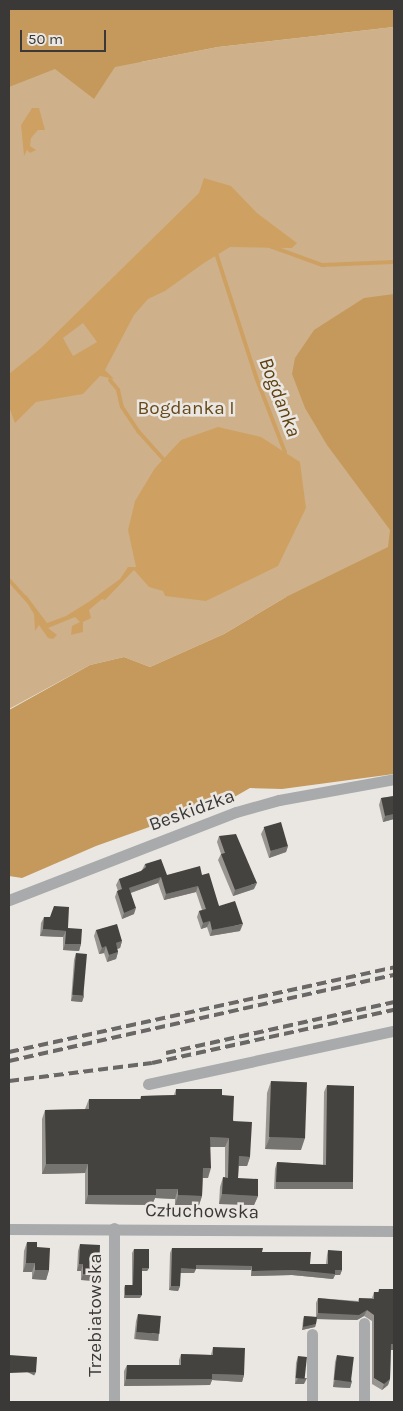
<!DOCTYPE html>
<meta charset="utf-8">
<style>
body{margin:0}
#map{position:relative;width:403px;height:1411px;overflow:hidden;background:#eae7e3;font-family:Karla,sans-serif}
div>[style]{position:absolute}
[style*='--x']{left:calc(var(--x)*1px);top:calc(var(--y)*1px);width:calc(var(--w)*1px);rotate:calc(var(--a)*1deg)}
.green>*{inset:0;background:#ceb18a}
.forest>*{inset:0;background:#c5995b}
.water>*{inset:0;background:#cea163}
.stream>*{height:4px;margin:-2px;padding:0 2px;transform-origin:2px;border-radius:2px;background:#cea163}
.minor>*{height:11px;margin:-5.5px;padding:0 5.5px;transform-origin:5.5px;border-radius:5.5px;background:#a8aaab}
.rail>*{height:4px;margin-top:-2px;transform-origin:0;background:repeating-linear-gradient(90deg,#6a6866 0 10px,transparent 0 15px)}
.wall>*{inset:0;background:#989591}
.shaded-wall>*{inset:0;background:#767470;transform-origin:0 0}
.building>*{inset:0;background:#45433f;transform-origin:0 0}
span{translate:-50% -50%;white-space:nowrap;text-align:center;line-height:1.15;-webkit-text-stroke:5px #eae7e3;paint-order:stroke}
.park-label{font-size:19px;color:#674819}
.street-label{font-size:19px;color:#3a3937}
.water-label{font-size:20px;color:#5f400f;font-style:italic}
.frame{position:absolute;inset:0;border:10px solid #3a3937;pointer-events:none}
.scale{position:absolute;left:20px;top:30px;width:86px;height:22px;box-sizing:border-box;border:2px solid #3a3937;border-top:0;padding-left:6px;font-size:15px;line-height:18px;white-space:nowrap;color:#3a3937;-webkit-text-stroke:4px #eae7e3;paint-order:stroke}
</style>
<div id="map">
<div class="green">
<div style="clip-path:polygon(9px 9px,141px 62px,218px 47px,394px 27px,394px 759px,286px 597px,224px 634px,150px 667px,124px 657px,90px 665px,9px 709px)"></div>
</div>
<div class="forest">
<div style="clip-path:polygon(9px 9px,394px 9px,394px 27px,218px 47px,115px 67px,94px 99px,55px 69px,9px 87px)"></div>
<div style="clip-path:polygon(394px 294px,394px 774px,282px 789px,250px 788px,222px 804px,208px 801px,197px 810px,96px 846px,22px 878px,9px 876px,9px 710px,90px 665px,124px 657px,150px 667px,224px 634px,286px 597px,388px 547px,390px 530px,327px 445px,305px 408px,292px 374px,295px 358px,314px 330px,364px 298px)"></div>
</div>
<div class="water">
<div style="clip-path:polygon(32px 108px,39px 108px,45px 130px,38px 130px,31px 138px,30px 146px,36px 150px,30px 153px,27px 150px,24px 156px,21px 125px)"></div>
<div style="clip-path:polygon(evenodd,204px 178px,231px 186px,257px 213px,297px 243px,292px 248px,230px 247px,204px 263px,165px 291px,148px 299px,134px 315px,105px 370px,114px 379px,100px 376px,83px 394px,36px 402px,15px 423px,9px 407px,9px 374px,41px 348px,199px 193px,204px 178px,83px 323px,97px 342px,73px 356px,63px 338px,83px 323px)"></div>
<div style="clip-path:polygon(218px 427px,261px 437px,300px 462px,306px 508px,278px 566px,206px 601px,165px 596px,163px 591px,149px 587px,134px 570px,105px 600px,102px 599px,89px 610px,91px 618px,83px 622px,83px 632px,71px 635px,72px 626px,80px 622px,75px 617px,48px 628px,57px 635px,53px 639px,48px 638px,39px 625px,35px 631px,34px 614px,24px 598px,26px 595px,47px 623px,66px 616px,90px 601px,120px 579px,128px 567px,136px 567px,128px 530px,135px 501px,155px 468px,181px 440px)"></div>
</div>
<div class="stream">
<div style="--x:267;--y:245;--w:59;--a:20"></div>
<div style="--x:322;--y:265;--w:72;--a:-2.4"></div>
<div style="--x:216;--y:253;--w:130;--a:72.1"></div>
<div style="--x:256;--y:377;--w:80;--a:68.9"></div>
<div style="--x:285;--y:452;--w:5;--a:143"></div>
<div style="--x:110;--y:380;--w:13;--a:51"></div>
<div style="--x:118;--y:390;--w:17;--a:77"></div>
<div style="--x:122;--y:407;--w:29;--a:56"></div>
<div style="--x:138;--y:431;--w:38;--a:48"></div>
<div style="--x:9;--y:580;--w:28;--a:48"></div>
</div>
<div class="minor">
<div style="--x:9;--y:900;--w:243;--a:-21.2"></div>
<div style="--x:236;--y:812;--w:45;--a:-15.6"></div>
<div style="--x:279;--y:800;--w:117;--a:-10.3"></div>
<div style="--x:148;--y:1084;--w:252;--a:-12.2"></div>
<div style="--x:114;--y:1228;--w:174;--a:90"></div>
<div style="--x:9;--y:1229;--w:385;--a:0.3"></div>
<div style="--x:364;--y:1323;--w:79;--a:90"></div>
<div style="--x:312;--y:1402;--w:68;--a:-90"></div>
</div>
<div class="rail">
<div style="--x:9;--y:1052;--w:394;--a:-12.4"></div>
<div style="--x:166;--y:1053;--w:234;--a:-12.6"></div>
<div style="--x:9;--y:1061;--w:394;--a:-12.6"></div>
<div style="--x:9;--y:1081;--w:144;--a:-7.2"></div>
<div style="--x:152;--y:1063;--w:248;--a:-12.4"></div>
</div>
<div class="wall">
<div style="clip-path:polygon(394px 796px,394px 819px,383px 822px,379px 805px,381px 798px)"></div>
<div style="clip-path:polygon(264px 828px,288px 846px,286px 852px,269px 858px,261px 834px)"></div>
<div style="clip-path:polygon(219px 836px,254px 889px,233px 896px,218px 860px,221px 854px,217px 842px)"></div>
<div style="clip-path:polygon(145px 864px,167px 875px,202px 875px,219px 906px,240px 931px,210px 936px,207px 927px,201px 929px,197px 917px,199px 911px,202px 910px,196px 892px,164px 900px,158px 883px,131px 893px,134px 914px,122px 919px,115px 897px,117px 891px,118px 891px,116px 885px,119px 879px,141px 871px,142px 870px)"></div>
<div style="clip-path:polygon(44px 917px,68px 928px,81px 944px,79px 951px,63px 950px,63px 937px,40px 936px,41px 923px)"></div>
<div style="clip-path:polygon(96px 930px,122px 941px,120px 948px,117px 949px,118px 952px,116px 959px,107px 962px,104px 953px,99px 954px,94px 936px)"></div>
<div style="clip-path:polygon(76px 953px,84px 996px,82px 1002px,71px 1001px,74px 960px)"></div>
<div style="clip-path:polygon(271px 1081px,301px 1150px,265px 1149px,267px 1093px)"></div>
<div style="clip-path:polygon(327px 1085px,353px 1182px,350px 1189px,274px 1189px,275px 1169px,277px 1162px,323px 1165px,324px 1092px)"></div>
<div style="clip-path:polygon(176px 1089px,222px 1095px,250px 1157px,247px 1166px,239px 1166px,238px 1178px,258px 1196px,254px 1205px,219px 1204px,220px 1187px,223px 1177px,225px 1177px,225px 1147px,210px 1147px,208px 1178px,203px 1178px,202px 1196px,199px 1205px,175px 1205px,175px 1199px,155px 1198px,152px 1205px,85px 1204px,85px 1173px,42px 1174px,42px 1119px,45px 1110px,85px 1109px,89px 1099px,140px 1099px,141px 1096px,174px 1095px)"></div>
<div style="clip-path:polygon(27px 1242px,37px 1247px,49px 1270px,46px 1280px,32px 1279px,32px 1272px,23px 1272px,24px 1251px)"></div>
<div style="clip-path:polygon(80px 1244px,96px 1281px,81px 1280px,81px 1271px,77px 1271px,78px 1251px)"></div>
<div style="clip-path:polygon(172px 1248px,262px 1252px,310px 1264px,326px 1264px,327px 1255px,328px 1250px,342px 1270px,340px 1275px,335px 1275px,333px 1279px,292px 1275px,251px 1276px,251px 1270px,196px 1269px,194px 1273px,180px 1273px,180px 1286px,178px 1291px,169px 1290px,170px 1253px)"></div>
<div style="clip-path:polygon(134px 1249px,149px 1268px,147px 1271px,142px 1271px,140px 1298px,124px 1298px,124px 1288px,125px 1285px,132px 1285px,132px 1253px)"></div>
<div style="clip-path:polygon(379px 1289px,394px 1350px,391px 1350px,390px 1379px,388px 1385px,382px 1390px,372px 1384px,372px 1321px,364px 1316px,357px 1320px,317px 1319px,315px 1327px,302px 1330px,303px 1320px,304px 1316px,316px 1317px,316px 1303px,318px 1298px,358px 1301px,359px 1298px,372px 1298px,374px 1292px,378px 1292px)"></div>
<div style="clip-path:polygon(138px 1314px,157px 1341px,134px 1339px,136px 1321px)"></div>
<div style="clip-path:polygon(213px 1347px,244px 1375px,242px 1382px,212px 1380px,210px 1385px,124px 1386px,124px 1371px,127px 1365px,179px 1365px,179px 1360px,181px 1354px,211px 1355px)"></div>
<div style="clip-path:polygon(337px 1355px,352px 1381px,350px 1388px,333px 1387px,335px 1362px)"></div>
<div style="clip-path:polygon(298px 1356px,304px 1384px,295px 1384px,296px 1363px)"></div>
</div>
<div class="shaded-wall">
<div style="clip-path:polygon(394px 814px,394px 819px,383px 822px,385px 816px)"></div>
<div style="clip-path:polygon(288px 846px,286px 852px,269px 858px,271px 851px)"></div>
<div style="clip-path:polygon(161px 877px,158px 883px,127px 894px,129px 888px)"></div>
<div style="clip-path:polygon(257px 883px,254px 889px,233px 896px,235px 890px)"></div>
<div style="clip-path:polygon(198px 886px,196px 892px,164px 900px,166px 894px)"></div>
<div style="clip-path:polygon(136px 908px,134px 914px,122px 919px,124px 913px)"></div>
<div style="clip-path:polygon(210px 921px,207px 927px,201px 929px,203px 923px)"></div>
<div style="clip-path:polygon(243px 924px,240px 931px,210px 936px,212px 930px)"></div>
<div style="clip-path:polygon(43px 929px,66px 931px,63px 937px,40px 936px)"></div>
<div style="clip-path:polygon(122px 941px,120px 948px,113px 950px,116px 943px)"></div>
<div style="clip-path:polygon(65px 944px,81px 944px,79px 951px,63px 950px)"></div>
<div style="clip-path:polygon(106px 946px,104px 953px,99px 954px,102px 948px)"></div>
<div style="clip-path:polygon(118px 952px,116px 959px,107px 962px,109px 955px)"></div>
<div style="clip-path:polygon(73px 995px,84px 996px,82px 1002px,71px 1001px)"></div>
<div style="clip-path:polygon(210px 1137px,229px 1138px,225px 1147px,206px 1147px)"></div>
<div style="clip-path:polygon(270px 1137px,305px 1138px,301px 1150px,265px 1149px)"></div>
<div style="clip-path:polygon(239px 1156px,250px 1157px,247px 1166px,236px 1166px)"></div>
<div style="clip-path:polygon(46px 1164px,88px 1164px,85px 1173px,42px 1174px)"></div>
<div style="clip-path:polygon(203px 1168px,211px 1168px,208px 1178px,200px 1178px)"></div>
<div style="left:276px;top:1182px;width:77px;height:7px"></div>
<div style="clip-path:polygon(156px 1189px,178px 1189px,175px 1199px,155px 1198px,152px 1205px,85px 1204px,88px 1195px)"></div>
<div style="clip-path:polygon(222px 1194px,258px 1196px,254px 1205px,219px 1204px)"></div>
<div style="clip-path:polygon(178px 1195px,202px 1196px,199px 1205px,175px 1205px)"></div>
<div style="clip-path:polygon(26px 1263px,35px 1263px,32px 1272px,23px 1272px)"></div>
<div style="clip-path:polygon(79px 1264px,83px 1264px,81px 1271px,77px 1271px)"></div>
<div style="clip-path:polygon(196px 1265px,252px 1266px,251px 1270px,196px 1269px,194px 1273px,179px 1273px,181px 1268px)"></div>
<div style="clip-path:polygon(142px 1268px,149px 1268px,147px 1271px,140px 1271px)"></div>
<div style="clip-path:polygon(35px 1270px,49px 1270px,46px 1280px,32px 1279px)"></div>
<div style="clip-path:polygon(294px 1270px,342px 1270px,340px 1275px,335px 1275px,333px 1279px,292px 1275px,251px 1276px,252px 1271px)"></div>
<div style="clip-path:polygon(83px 1274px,99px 1274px,96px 1281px,81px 1280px)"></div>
<div style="clip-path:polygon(171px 1286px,180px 1286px,178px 1291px,169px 1290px)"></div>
<div style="clip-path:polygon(125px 1295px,142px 1295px,140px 1298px,124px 1298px)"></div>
<div style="clip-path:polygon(367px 1310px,364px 1316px,357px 1320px,316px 1319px,318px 1313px)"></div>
<div style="clip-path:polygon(316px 1324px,315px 1327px,302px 1330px,303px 1327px)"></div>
<div style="left:136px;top:1332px;width:23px;height:7px;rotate:5deg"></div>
<div style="clip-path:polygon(391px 1344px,394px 1344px,394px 1350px,389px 1350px)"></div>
<div style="left:36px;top:1372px;width:4px;height:27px;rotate:117deg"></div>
<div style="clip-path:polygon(212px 1374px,244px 1375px,242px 1382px,212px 1380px,210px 1385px,124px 1386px,126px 1379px)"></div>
<div style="clip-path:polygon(298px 1378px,307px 1378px,304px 1384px,295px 1384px)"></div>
<div style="clip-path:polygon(390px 1379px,388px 1385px,382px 1390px,384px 1384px)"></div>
<div style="clip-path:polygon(335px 1380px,352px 1381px,350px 1388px,333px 1387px)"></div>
</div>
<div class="building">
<div style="clip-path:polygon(394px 796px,394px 814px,385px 816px,381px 798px)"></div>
<div style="left:281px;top:822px;width:25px;height:18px;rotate:74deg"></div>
<div style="clip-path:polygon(236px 834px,257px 883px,235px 890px,221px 854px,225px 853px,219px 836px)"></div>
<div style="clip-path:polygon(161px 859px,167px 875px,200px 866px,202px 875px,209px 873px,219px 906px,235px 901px,243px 924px,212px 930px,210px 921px,203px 923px,199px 911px,206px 909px,198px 886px,166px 894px,161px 877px,129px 888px,136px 908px,124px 913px,117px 891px,122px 889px,119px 879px,141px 871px,146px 867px,145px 864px)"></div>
<div style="clip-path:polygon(54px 906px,69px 907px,68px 928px,82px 929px,81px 944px,65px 944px,66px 931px,43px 929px,44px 917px,50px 917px)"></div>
<div style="clip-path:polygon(117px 924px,122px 941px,116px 943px,118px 952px,109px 955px,106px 946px,102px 948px,96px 930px)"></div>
<div style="left:76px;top:953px;width:11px;height:42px;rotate:5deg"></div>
<div style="left:271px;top:1081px;width:36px;height:56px;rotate:2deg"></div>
<div style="clip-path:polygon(327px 1085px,354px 1086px,353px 1182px,276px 1182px,277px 1162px,326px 1165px)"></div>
<div style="clip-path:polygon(176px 1089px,222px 1089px,222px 1095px,234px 1096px,233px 1121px,252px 1122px,250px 1157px,239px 1156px,238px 1178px,258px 1179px,258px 1196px,222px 1194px,223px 1177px,228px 1178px,229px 1138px,210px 1137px,211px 1168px,203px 1168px,202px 1196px,178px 1195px,178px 1189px,156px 1189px,156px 1195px,88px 1195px,88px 1164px,46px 1164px,45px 1110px,89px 1109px,89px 1099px,141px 1099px,141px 1096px,176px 1095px)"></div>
<div style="clip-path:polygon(27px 1242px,37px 1242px,37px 1247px,50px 1248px,49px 1270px,35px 1270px,35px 1263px,26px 1263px)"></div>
<div style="clip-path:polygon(80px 1244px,100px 1245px,99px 1274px,83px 1274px,83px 1264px,79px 1264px)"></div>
<div style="clip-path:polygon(172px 1248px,263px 1248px,262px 1252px,311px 1252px,310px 1264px,328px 1264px,328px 1250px,342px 1251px,342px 1270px,335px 1270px,335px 1274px,294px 1270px,252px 1271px,252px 1266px,196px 1265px,196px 1269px,181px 1268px,180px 1286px,171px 1286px)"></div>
<div style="clip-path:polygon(134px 1249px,149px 1249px,149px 1268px,142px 1268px,142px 1295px,125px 1295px,125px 1285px,133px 1285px)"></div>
<div style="clip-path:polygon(379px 1289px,394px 1289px,394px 1344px,391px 1344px,390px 1379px,384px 1384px,374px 1378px,374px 1315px,367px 1310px,359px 1315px,318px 1313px,318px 1298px,359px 1302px,359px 1298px,374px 1299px,374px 1292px,379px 1292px)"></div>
<div style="left:138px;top:1314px;width:23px;height:18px;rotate:5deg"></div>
<div style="clip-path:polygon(304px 1316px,317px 1317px,316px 1324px,303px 1327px)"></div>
<div style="clip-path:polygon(213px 1347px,245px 1348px,244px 1375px,212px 1374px,212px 1379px,126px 1379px,127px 1365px,181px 1365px,181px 1354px,213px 1355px)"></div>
<div style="clip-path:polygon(9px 1355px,37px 1357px,36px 1372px,9px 1373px)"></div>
<div style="left:337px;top:1355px;width:17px;height:25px;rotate:7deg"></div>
<div style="left:298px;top:1356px;width:9px;height:22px;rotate:6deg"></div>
</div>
<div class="park-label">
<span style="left:186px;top:409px">Bogdanka I</span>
</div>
<div class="street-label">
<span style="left:192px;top:811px;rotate:-20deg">Beskidzka</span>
<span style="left:202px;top:1212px;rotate:1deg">Człuchowska</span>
<span style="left:96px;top:1315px;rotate:-90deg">Trzebiatowska</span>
</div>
<div class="water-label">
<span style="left:280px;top:397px;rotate:69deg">Bogdanka</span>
</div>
<div class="frame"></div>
<div class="scale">50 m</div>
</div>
